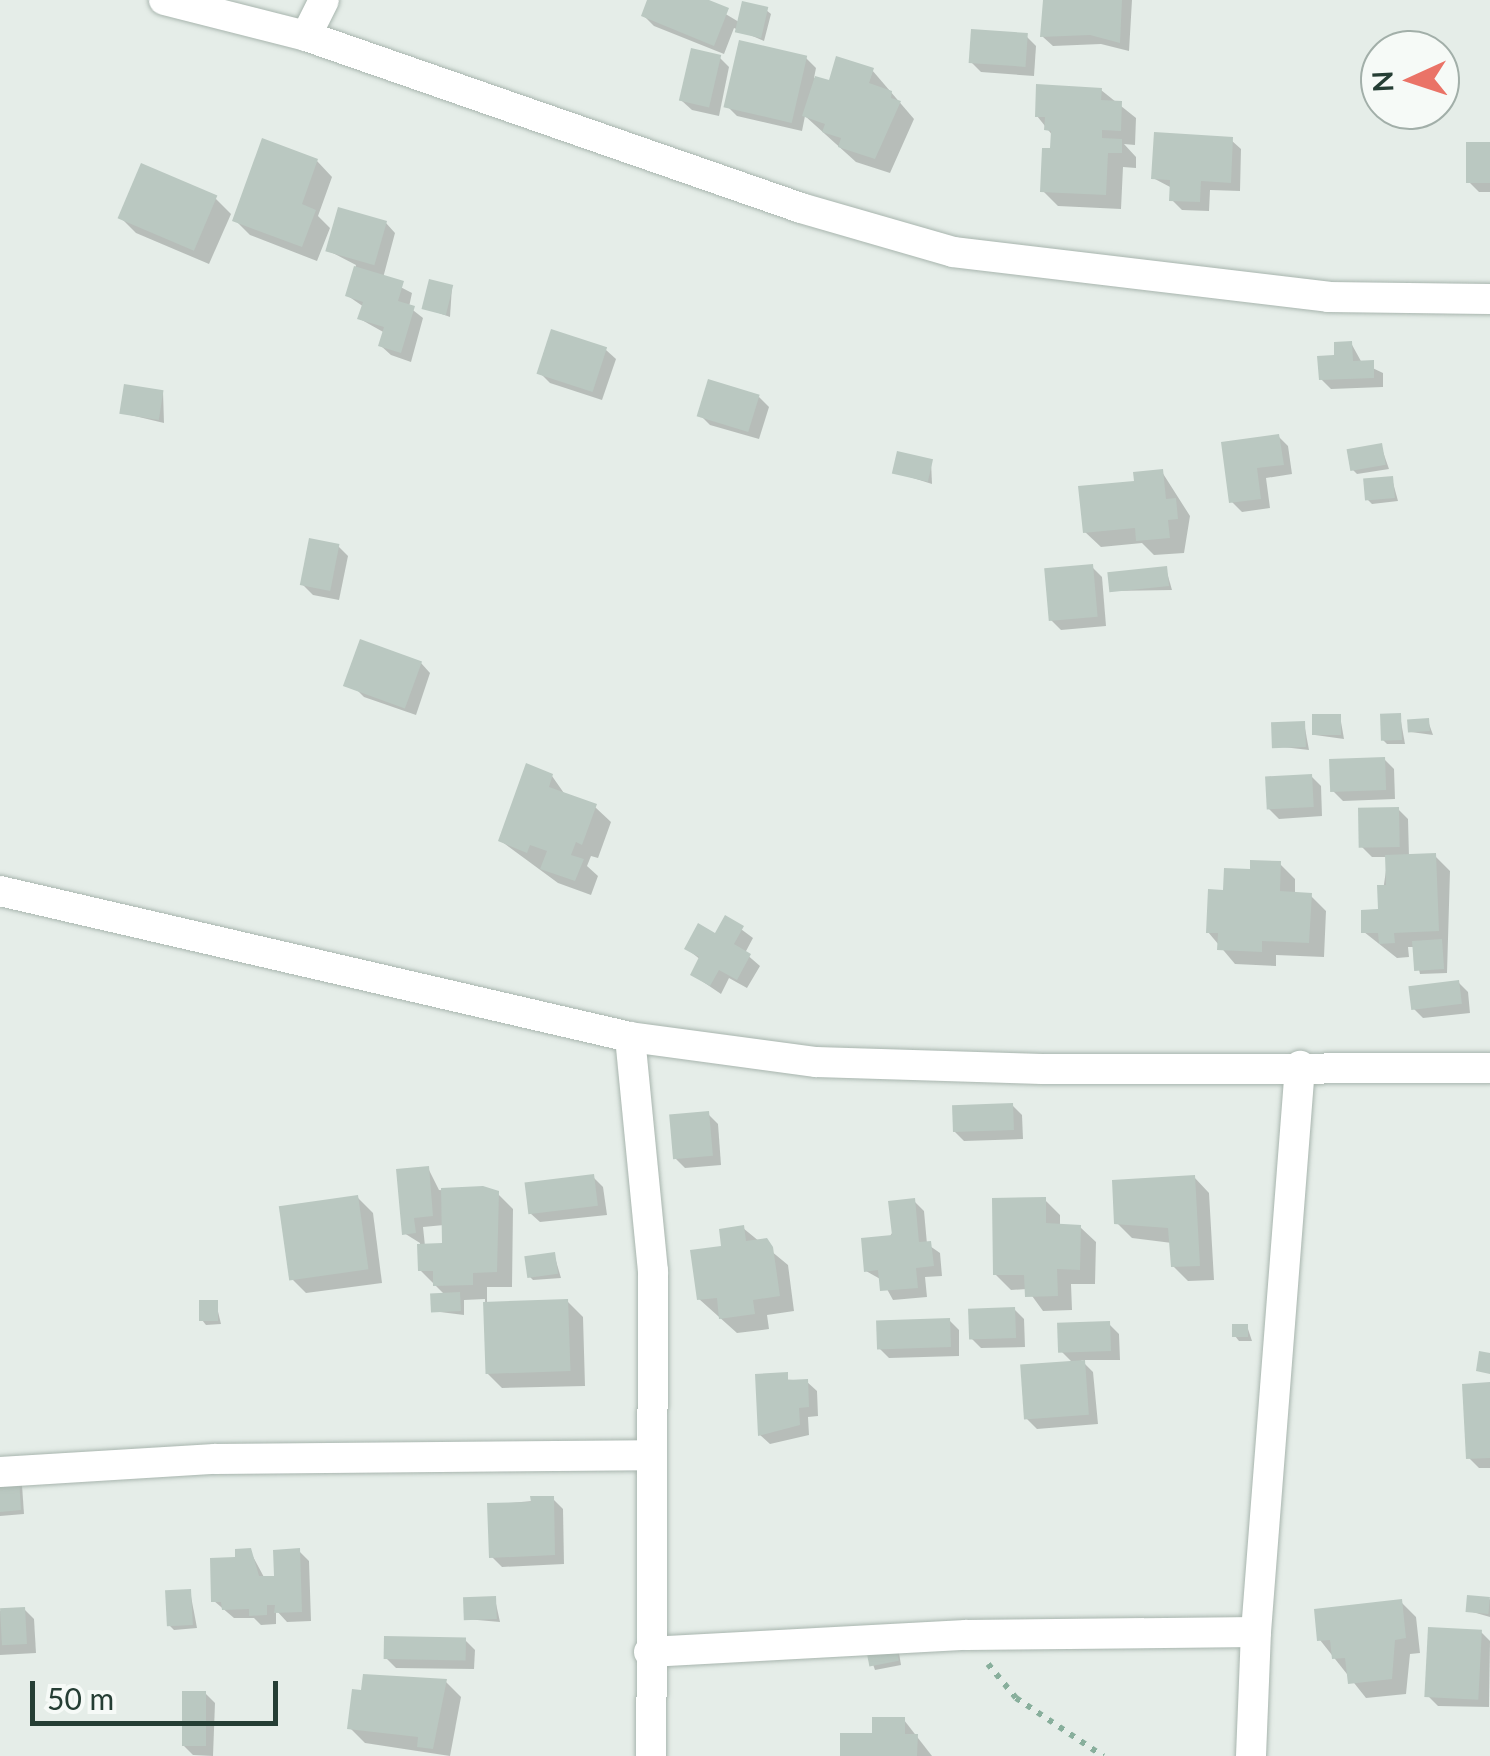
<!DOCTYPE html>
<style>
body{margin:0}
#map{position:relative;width:1490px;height:1756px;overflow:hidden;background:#e5ede8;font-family:Lato,sans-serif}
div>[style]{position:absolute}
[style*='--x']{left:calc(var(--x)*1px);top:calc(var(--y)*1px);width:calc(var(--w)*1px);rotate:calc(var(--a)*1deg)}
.shadow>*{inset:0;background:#0003}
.building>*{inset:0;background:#bac8c1;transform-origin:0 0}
.path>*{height:6px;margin-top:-3px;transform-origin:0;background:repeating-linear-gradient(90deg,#88af9c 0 5px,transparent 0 13px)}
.roads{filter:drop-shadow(0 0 2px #a8b5ae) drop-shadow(0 0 2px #a8b5ae)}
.minor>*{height:30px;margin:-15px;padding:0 15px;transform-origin:15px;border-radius:15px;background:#fff}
span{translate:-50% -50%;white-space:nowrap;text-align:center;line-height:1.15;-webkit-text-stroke:10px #f6faf7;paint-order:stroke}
.north{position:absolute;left:1360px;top:30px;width:100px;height:100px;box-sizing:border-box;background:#f6faf7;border:2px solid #a2afa9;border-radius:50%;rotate:267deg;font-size:28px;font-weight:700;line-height:40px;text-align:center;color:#253e34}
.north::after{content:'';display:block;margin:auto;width:35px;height:45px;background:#ea7367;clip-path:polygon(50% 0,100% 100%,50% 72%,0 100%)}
.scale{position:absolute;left:30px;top:1681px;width:248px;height:45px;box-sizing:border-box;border:5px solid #253e34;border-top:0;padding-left:12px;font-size:30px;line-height:35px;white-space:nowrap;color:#253e34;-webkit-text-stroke:8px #f6faf7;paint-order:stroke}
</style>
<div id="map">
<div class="shadow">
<div style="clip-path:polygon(650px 0,702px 0,739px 22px,766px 10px,771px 14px,764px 41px,734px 28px,724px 54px,654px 26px,644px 16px)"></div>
<div style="clip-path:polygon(1045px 0,1132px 0,1129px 51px,1101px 44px,1053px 46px,1043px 37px)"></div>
<div style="clip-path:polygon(1026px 36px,1036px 46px,1034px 76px,981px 72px,971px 62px)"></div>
<div style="clip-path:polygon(719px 57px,729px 67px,719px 116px,692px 110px,682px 101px)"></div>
<div style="clip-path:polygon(806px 58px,816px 68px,814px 78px,830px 83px,872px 70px,914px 119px,890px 173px,856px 162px,805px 116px,802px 131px,737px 116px,727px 106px)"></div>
<div style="clip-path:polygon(1101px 90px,1136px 118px,1135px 145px,1124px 144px,1136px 157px,1136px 168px,1123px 167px,1121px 209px,1058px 206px,1043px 191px,1053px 136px,1037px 116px)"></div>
<div style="clip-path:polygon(1385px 110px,1432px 110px,1389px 114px)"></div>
<div style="clip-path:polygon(1231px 140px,1241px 149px,1240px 191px,1210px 190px,1209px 211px,1182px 210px,1172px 200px,1172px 188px,1153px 178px)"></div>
<div style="clip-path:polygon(1490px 142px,1490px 192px,1479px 192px,1469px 182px)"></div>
<div style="clip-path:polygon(317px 161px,332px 177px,318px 216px,330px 228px,317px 261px,250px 235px,235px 220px)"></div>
<div style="clip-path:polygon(215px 198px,231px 214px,209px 264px,136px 233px,120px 217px)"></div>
<div style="clip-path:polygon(386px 223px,395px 233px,383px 278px,412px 293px,409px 307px,423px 318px,411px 362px,391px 355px,381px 346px,385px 333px,360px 319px,364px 307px,348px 296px,356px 265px,329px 251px)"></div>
<div style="clip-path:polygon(452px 287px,450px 317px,425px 308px)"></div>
<div style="clip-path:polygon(1351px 343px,1362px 363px,1383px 373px,1383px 387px,1331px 389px,1321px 379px)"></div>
<div style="clip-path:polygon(606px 350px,616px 359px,602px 400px,550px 383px,540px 373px)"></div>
<div style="clip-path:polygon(163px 392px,164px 423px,122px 413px)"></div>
<div style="clip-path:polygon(759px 397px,769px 407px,759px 439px,710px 425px,700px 415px)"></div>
<div style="clip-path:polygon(1278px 436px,1288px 446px,1292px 474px,1266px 478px,1270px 508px,1242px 512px,1232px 502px)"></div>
<div style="clip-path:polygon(1381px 446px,1389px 469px,1357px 474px,1353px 470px)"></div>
<div style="clip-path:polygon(931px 461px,932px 484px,894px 472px)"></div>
<div style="clip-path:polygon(1162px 472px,1190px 516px,1184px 553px,1154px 555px,1142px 543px,1101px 547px,1085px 532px,1137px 483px)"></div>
<div style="clip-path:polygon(1392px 479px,1398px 501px,1372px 504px,1367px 499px)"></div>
<div style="clip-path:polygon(338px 546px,348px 556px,339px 600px,313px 595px,303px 585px)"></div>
<div style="clip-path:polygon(1092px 567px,1102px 577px,1106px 626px,1061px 630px,1051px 620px)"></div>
<div style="clip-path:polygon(1166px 569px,1172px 590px,1111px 591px)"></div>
<div style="clip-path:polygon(421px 663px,430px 673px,416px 715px,364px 697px,354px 687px)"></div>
<div style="clip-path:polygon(1340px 716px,1344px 739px,1315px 735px)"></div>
<div style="clip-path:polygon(1400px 716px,1405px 744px,1387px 744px,1382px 739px)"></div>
<div style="clip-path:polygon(1428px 721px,1433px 735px,1411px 732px)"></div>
<div style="clip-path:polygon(1304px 723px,1309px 750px,1274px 746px)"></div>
<div style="clip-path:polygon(1384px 759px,1394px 769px,1395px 799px,1343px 801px,1333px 791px)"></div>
<div style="clip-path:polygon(552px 776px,566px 796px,595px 807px,611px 822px,598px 858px,591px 856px,587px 866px,598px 876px,591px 895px,558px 883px,501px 841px)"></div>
<div style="clip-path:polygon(1311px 776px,1321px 786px,1322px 816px,1279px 819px,1269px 809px)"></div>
<div style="clip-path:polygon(1398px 809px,1408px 819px,1409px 857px,1435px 856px,1450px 871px,1447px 973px,1420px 974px,1414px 947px,1408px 947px,1409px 957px,1397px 958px,1364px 932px,1380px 911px,1388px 857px,1372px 857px,1362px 847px)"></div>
<div style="clip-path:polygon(1280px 864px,1295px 879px,1295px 895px,1311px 896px,1326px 911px,1324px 957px,1276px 955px,1276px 966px,1235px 964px,1208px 932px,1253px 872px)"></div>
<div style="clip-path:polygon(726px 918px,753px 938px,745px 953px,760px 966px,747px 988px,729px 978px,721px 994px,693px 975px,701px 960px,687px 949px,716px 936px)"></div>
<div style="clip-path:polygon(1458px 982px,1468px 992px,1470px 1013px,1423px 1018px,1413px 1008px)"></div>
<div style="clip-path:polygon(1012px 1105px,1022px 1115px,1023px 1139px,964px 1141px,954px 1131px)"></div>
<div style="clip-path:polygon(708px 1114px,718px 1124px,721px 1165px,685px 1168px,675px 1158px)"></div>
<div style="clip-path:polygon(evenodd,428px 1168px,439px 1190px,498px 1194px,513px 1209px,512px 1287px,487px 1287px,487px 1303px,567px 1301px,583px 1317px,585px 1386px,502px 1388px,487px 1373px,485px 1299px,464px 1300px,464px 1315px,432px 1311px,445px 1295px,420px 1270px,420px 1243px,404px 1233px,428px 1168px,444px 1225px,445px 1246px,425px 1246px,423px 1227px,444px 1225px)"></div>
<div style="clip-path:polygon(593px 1177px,603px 1187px,607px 1215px,540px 1222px,530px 1213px)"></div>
<div style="clip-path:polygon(1194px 1177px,1209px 1193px,1214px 1280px,1188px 1281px,1173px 1266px,1172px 1243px,1132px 1238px,1117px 1223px)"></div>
<div style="clip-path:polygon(357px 1197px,373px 1213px,382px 1283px,306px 1293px,291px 1278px)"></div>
<div style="clip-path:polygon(1045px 1200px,1060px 1215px,1060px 1226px,1080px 1227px,1096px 1242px,1095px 1284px,1071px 1284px,1072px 1310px,1043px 1311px,1027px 1289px,1011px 1290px,995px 1274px)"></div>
<div style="clip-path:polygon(914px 1201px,924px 1211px,927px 1244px,940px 1253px,942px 1276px,925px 1277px,927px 1297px,893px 1300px,882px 1280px,866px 1271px)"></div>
<div style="clip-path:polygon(743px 1228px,788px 1265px,794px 1311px,767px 1315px,769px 1329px,737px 1333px,699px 1299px,724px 1248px)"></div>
<div style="clip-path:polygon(554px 1254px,561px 1278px,533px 1280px,529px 1276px)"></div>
<div style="clip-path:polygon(216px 1303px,221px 1324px,206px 1325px,202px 1320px)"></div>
<div style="clip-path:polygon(1014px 1309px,1024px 1319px,1025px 1347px,981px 1348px,971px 1338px)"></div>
<div style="clip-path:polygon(949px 1320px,959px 1330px,959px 1356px,889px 1358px,879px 1348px)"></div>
<div style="clip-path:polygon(1109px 1324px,1119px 1334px,1120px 1360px,1081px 1360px,1093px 1372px,1098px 1424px,1037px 1429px,1027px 1419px,1073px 1363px,1060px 1350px)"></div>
<div style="clip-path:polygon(1247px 1326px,1252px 1341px,1239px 1341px,1235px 1336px)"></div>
<div style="clip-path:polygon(757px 1377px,806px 1381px,817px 1391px,818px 1416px,808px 1417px,809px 1435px,770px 1444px,760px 1435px)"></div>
<div style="clip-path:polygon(1490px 1385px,1490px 1468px,1479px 1468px,1469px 1458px)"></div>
<div style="clip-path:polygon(0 1482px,22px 1485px,24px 1514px,0 1516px)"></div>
<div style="clip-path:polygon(553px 1499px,563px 1509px,564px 1564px,502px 1567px,492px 1557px,490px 1505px)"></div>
<div style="clip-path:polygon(250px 1551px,265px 1579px,277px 1578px,299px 1551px,309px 1561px,311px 1621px,287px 1622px,276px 1610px,276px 1624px,261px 1625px,254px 1618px,234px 1618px,214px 1601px)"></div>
<div style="clip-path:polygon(190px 1591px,197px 1628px,174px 1630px,170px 1626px)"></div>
<div style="clip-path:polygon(495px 1599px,500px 1622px,466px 1619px)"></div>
<div style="clip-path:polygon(1490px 1599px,1490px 1617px,1469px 1611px)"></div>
<div style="clip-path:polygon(1401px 1602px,1416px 1617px,1420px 1653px,1410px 1654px,1406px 1694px,1366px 1698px,1320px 1640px)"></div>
<div style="clip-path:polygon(24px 1609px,34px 1619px,36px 1653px,0 1655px,0 1611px)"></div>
<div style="clip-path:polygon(1481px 1632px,1490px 1641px,1489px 1707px,1438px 1706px,1428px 1696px)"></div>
<div style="clip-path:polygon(465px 1640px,475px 1650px,474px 1669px,396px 1668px,386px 1658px)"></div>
<div style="clip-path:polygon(869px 1653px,899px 1653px,901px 1665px,875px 1670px)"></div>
<div style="clip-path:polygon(446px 1682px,461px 1697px,450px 1756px,365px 1743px,350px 1728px)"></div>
<div style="clip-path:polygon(205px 1693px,215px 1703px,213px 1756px,193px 1755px,183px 1745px)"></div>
<div style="clip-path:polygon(904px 1720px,932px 1756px,843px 1756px,874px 1736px)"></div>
</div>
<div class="building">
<div style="clip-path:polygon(647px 0,709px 0,729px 8px,714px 46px,641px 16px)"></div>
<div style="clip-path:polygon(1043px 0,1122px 0,1120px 43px,1090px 35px,1040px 37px)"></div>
<div style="left:742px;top:1px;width:27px;height:32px;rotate:13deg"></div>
<div style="left:971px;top:29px;width:57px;height:34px;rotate:4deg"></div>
<div style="left:739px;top:40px;width:70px;height:69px;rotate:13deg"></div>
<div style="left:691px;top:48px;width:31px;height:54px;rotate:13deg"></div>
<div style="clip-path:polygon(836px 56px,874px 68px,869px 83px,892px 91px,891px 98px,901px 101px,875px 159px,838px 147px,841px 138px,822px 132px,825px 124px,802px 116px,815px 76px,829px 80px)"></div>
<div style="clip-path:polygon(1036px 84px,1102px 88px,1101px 100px,1122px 101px,1121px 131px,1102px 130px,1102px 138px,1122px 139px,1122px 153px,1108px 153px,1106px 195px,1040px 192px,1042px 148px,1050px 148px,1051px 131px,1044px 130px,1045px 117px,1035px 117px)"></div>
<div style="clip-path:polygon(1154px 132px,1233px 137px,1231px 183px,1201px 181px,1200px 202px,1169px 201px,1170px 180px,1151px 179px)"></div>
<div style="clip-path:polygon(262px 138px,318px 159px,302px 204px,316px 210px,302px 247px,232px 221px)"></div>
<div style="left:1466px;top:142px;width:24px;height:41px"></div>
<div style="left:141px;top:163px;width:83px;height:60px;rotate:23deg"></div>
<div style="left:338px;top:207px;width:51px;height:46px;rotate:16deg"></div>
<div style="clip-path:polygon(354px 266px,404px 281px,398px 301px,415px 306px,401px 353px,378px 346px,384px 327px,357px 319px,363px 302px,345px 296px)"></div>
<div style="left:429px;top:279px;width:25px;height:31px;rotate:14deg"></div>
<div style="left:551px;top:329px;width:59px;height:47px;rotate:18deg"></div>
<div style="clip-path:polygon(1352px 341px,1353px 361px,1374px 360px,1374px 378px,1319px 380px,1317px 356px,1334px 355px,1334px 342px)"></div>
<div style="left:708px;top:379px;width:54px;height:39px;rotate:17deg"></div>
<div style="left:124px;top:384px;width:40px;height:30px;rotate:9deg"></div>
<div style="clip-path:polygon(1279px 434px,1284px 465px,1257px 468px,1261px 499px,1229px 503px,1221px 442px)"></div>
<div style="left:1382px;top:443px;width:22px;height:36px;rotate:80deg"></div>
<div style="left:897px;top:451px;width:37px;height:23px;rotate:13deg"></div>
<div style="clip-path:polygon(1163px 469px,1166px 499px,1176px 498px,1178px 519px,1168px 520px,1170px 538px,1136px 541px,1135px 528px,1083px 533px,1078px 486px,1134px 481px,1133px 472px)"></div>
<div style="left:1393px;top:476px;width:22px;height:30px;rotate:85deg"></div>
<div style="left:309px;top:538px;width:31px;height:48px;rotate:11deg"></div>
<div style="left:1093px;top:564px;width:53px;height:49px;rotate:85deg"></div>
<div style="left:1167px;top:566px;width:20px;height:60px;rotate:84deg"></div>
<div style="left:360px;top:639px;width:66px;height:50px;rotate:20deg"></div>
<div style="left:1401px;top:713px;width:27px;height:21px;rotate:88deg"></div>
<div style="left:1341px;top:714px;width:21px;height:29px;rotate:90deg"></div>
<div style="left:1429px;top:718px;width:13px;height:22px;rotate:86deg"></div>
<div style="left:1305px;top:721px;width:26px;height:34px;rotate:88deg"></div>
<div style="left:1385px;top:757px;width:33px;height:56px;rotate:88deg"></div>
<div style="clip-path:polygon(526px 763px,553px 774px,549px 787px,597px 804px,582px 845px,576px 842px,571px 855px,584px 859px,575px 881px,540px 869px,547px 851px,530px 845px,527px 853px,498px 841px)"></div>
<div style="left:1312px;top:774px;width:33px;height:47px;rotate:87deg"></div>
<div style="left:1399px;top:807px;width:40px;height:41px;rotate:89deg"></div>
<div style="clip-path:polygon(1436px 853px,1439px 931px,1394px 933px,1395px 943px,1379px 944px,1378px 933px,1361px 933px,1361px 910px,1378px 909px,1377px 885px,1386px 885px,1385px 855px)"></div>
<div style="clip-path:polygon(1250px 860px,1281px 861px,1280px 891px,1312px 893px,1309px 943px,1262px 941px,1262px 952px,1217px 950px,1218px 933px,1206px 933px,1208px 889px,1223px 890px,1224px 868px,1250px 869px)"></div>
<div style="clip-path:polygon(725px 915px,744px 926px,734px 944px,751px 954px,737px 980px,719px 970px,710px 986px,690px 975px,699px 957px,684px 949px,698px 923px,715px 933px)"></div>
<div style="left:1442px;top:939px;width:30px;height:30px;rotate:86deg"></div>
<div style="left:1459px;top:980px;width:24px;height:51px;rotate:83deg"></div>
<div style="left:1013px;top:1103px;width:27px;height:61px;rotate:88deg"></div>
<div style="left:709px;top:1111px;width:45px;height:40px;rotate:85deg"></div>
<div style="clip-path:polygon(429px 1166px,433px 1216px,414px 1218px,416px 1233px,402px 1235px,396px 1169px)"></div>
<div style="left:594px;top:1174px;width:32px;height:70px;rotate:83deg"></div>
<div style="clip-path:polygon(1195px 1175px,1200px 1266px,1171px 1267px,1168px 1228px,1114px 1224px,1112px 1180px)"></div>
<div style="clip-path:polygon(483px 1186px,499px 1191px,497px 1272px,473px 1273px,473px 1285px,433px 1286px,433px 1271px,418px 1271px,417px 1244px,442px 1243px,441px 1188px)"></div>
<div style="left:358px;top:1195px;width:75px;height:80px;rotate:82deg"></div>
<div style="clip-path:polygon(1046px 1197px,1046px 1223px,1081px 1225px,1080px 1270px,1057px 1269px,1058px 1296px,1025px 1297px,1024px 1275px,993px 1275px,992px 1198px)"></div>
<div style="clip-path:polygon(915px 1198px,919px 1242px,931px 1241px,934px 1266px,916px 1268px,918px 1288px,880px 1291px,878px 1270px,864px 1272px,861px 1238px,892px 1235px,888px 1201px)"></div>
<div style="clip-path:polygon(744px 1225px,746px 1241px,767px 1238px,773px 1247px,780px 1296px,753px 1300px,755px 1314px,719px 1319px,717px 1298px,697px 1300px,690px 1250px,721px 1246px,719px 1229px)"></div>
<div style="left:555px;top:1252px;width:22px;height:31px;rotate:82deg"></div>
<div style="left:460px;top:1292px;width:19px;height:30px;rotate:87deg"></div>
<div style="left:568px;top:1299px;width:72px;height:85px;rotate:88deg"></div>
<div style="left:199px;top:1300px;width:19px;height:21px"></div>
<div style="left:1015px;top:1307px;width:31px;height:47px;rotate:88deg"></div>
<div style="left:950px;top:1318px;width:29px;height:74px;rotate:88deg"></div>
<div style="left:1110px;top:1321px;width:30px;height:53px;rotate:88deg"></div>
<div style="left:1232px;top:1324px;width:16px;height:13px"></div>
<div style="clip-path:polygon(1479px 1351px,1490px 1353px,1490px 1374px,1476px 1371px)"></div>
<div style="left:1085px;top:1360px;width:55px;height:65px;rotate:86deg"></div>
<div style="clip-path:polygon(788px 1372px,788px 1380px,808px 1379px,809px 1407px,799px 1408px,800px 1425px,758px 1436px,755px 1374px)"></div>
<div style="clip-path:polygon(1490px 1382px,1490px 1458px,1466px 1459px,1462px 1384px)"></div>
<div style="clip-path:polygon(19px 1478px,21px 1510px,0 1512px,0 1480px)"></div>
<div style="clip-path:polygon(530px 1496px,554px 1496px,555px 1555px,489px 1558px,487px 1503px,531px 1502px)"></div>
<div style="clip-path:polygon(251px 1548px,259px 1576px,274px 1576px,273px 1550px,300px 1548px,302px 1612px,274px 1613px,275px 1605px,267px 1605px,267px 1615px,249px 1616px,249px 1609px,222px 1610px,221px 1602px,211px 1602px,210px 1558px,235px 1557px,235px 1549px)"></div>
<div style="left:191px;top:1589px;width:36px;height:26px;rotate:87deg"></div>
<div style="left:1467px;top:1595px;width:23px;height:17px;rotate:5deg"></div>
<div style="left:496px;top:1596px;width:23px;height:33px;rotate:88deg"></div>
<div style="clip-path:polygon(1402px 1599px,1406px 1638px,1395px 1640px,1392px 1679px,1348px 1684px,1345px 1658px,1332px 1659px,1330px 1640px,1317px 1641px,1314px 1609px)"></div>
<div style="left:25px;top:1607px;width:37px;height:25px;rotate:87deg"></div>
<div style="left:1428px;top:1627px;width:54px;height:70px;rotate:3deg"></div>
<div style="left:384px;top:1636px;width:82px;height:23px;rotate:1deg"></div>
<div style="left:896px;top:1646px;width:15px;height:30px;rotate:79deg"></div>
<div style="clip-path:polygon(363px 1674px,447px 1679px,433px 1749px,417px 1747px,418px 1737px,347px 1729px,352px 1689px,361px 1690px)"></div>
<div style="left:182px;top:1691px;width:24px;height:55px"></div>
<div style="clip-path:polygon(872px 1717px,905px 1717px,905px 1734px,918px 1734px,917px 1756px,840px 1756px,840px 1733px,872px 1733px)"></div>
</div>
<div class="path">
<div style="--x:988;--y:1664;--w:44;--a:50.5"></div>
<div style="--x:1016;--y:1698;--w:105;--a:33.7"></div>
</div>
<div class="roads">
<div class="minor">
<div style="--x:164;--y:0;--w:146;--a:14.2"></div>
<div style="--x:306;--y:36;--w:524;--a:19.16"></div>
<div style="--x:801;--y:208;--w:158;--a:16.1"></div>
<div style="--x:953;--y:252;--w:378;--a:6.8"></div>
<div style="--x:1328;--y:297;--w:162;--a:0.7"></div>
<div style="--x:306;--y:36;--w:40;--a:-63.4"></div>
<div style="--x:0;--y:891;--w:647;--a:13.05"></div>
<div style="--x:630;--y:1037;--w:188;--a:7.7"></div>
<div style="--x:816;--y:1062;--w:226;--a:1.8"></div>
<div style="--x:1042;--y:1069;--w:448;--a:-0.1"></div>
<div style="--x:630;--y:1037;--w:235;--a:84.4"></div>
<div style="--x:653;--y:1271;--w:485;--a:90.2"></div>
<div style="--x:0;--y:1472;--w:215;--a:-3.5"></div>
<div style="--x:215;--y:1459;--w:433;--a:-0.5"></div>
<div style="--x:649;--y:1652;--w:317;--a:-3.1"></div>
<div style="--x:966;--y:1635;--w:290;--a:-0.6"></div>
<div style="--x:1256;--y:1632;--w:568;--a:-85.55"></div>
<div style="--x:1251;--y:1756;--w:124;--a:-87.7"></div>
</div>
</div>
<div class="north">N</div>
<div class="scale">50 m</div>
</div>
